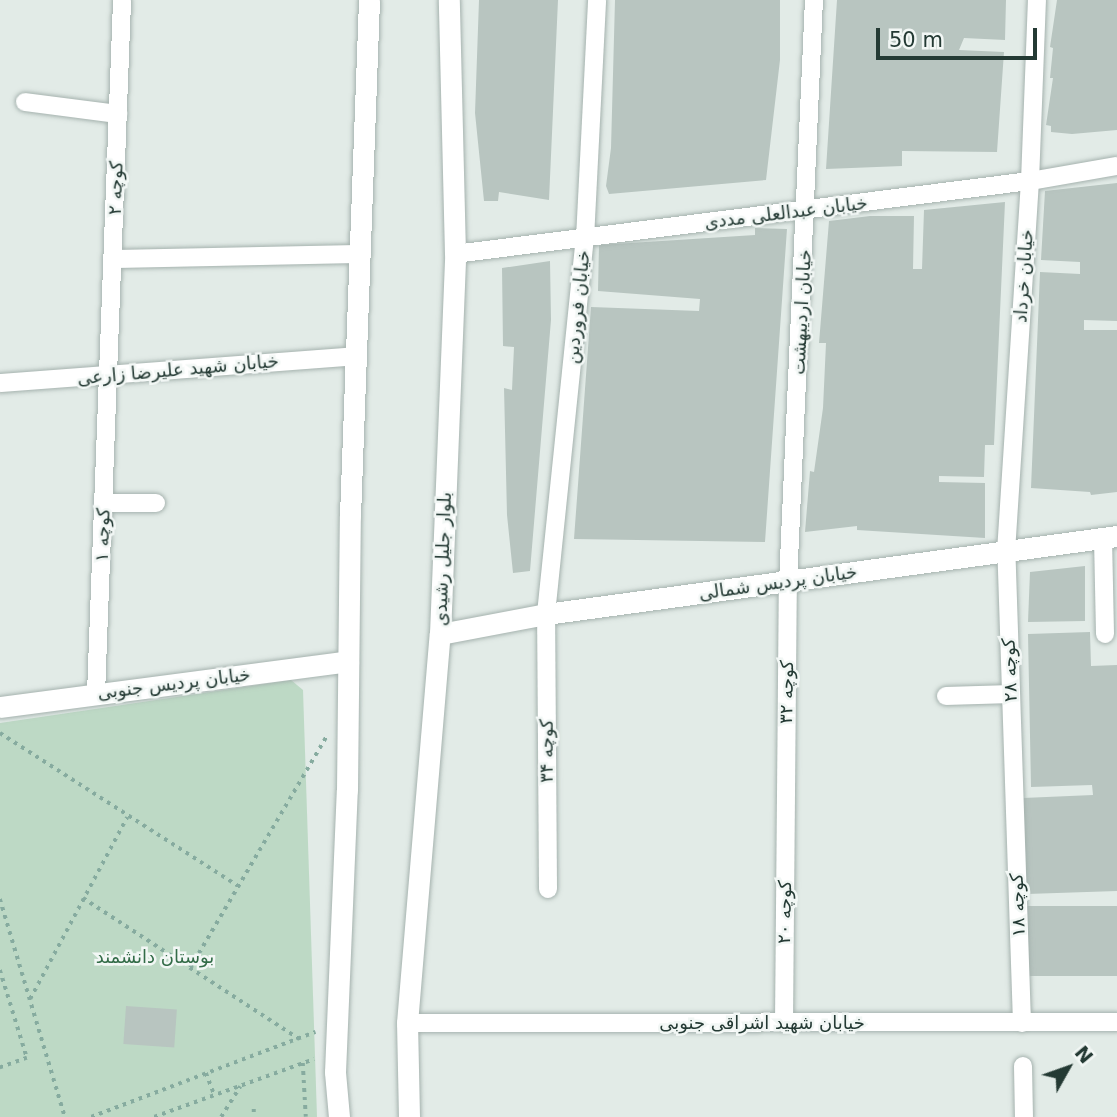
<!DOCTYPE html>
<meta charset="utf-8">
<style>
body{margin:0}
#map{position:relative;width:1117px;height:1117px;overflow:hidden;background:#e2ebe7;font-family:"DejaVu Sans",Cairo,sans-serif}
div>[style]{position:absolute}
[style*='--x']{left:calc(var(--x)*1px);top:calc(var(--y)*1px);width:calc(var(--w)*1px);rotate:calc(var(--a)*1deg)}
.green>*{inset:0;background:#bdd9c5}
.building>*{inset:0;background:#b8c5c0;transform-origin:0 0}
.path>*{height:3.5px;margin-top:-1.75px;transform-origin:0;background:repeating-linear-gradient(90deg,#86ab9f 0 3.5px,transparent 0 8.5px)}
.roads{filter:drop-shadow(0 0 2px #a5b2ae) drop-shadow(0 0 2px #a5b2ae)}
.minor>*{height:18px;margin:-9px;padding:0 9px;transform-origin:9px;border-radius:9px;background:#fff}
.tertiary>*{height:21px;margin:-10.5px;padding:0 10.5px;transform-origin:10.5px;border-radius:10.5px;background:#fff}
span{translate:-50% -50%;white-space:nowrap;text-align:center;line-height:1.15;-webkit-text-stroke:5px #f2f7f5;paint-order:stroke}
.street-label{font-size:18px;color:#243a34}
.park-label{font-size:18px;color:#336c48}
.north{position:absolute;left:1033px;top:1033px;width:70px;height:70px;-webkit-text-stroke:5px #f2f7f5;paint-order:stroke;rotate:50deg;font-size:19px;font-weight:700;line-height:28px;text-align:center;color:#243a34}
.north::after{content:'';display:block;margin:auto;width:24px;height:32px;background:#243a34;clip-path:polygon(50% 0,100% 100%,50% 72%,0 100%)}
.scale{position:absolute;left:876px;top:28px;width:161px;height:32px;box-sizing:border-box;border:4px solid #243a34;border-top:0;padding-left:9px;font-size:21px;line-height:24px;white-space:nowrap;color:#243a34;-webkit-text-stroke:5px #f2f7f5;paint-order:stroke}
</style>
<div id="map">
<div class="green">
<div style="clip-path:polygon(291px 680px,303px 690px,317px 1117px,0 1117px,0 723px)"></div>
</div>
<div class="building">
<div style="clip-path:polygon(479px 0,558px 0,549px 200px,499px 192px,498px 201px,484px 201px,475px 113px)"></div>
<div style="clip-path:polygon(615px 0,780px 0,780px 60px,766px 180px,609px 194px,606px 186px,611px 148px)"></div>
<div style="clip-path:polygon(837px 0,1006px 0,1005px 40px,964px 38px,959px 50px,1004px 52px,997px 152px,902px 151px,902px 166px,826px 169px)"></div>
<div style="clip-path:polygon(1057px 0,1117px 0,1117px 130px,1072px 134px,1051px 132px,1051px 126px,1046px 125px,1053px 78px,1050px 78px,1053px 48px,1050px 47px)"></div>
<div style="clip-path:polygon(1117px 183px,1117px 321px,1084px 320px,1084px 330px,1117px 330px,1117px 492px,1091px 495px,1090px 492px,1031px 488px,1040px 272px,1080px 274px,1080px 262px,1041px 260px,1045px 191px)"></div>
<div style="clip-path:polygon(1005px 202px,994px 445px,985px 445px,984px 477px,939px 476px,939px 482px,985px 483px,985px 538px,857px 530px,857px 526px,805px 532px,810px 471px,814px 472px,823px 408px,826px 343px,819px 343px,829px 221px,870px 216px,914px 216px,913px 269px,922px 269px,924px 210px)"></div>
<div style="clip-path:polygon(755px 228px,787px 229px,765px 542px,574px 539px,591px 307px,699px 311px,700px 299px,598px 291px,599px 245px,755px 235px)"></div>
<div style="clip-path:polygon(550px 261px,551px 320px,530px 571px,513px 573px,507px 515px,504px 388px,512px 390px,514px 347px,503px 346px,502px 268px)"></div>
<div style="clip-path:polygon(1085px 566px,1085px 621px,1028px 622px,1030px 572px)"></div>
<div style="clip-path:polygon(1090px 632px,1091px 666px,1117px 665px,1117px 891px,1027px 894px,1023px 798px,1093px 795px,1092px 785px,1031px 787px,1028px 634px)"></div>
<div style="left:1117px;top:906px;width:70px;height:90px;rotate:90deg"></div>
<div style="left:126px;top:1006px;width:51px;height:38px;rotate:4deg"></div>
</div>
<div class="path">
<div style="--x:0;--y:733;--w:282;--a:32.7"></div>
<div style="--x:83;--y:898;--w:258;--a:33.1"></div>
<div style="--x:0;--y:899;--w:227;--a:73.4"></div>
<div style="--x:190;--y:968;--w:268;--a:-59.5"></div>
<div style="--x:0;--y:970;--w:92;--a:72.9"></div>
<div style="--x:27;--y:1058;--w:29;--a:160"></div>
<div style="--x:30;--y:999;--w:206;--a:-61.9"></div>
<div style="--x:303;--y:1063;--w:54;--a:86.8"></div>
<div style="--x:206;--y:1073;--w:22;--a:69"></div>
<div style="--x:254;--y:1109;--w:8;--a:90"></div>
<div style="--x:91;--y:1117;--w:240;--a:-20.8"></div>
<div style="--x:154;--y:1117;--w:170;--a:-19.9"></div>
<div style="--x:221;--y:1117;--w:36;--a:-58"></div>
</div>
<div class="roads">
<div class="minor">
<div style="--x:25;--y:102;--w:94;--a:7.4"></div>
<div style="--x:455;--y:254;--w:580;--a:-7.24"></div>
<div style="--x:1030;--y:181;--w:88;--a:-9.8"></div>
<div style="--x:113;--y:259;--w:247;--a:-1.2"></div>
<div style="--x:0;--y:383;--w:357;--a:-4.3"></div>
<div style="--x:104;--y:503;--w:52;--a:0"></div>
<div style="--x:1103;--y:538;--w:96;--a:88.8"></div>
<div style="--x:96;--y:694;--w:694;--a:-87.85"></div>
<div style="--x:946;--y:696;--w:65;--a:-1.8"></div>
<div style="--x:548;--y:889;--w:275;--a:-90.4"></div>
<div style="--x:546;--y:614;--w:377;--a:-84.1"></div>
<div style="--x:585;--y:239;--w:239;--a:-87.1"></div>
<div style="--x:407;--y:1023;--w:710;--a:-0.08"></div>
<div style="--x:784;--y:1023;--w:440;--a:-89.5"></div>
<div style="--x:788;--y:583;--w:584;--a:-87.45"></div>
<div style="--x:1022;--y:1023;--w:471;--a:-91.9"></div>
<div style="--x:1006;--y:552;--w:372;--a:-86.3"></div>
<div style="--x:1030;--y:181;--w:181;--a:-87.8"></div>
<div style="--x:1023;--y:1066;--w:51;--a:88.9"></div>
</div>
<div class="tertiary">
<div style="--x:440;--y:634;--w:108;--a:-10.7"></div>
<div style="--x:546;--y:614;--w:576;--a:-7.78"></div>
<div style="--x:0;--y:707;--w:351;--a:-7.5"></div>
<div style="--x:339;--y:1117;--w:45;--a:-95.1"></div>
<div style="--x:335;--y:1072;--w:282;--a:-87.6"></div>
<div style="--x:347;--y:790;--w:274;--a:-89.4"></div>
<div style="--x:350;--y:516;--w:516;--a:-87.89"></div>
<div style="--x:409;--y:1117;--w:94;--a:-91.2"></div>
<div style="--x:407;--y:1023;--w:390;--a:-85.2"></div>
<div style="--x:440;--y:634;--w:380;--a:-87.7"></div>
<div style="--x:455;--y:254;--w:254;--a:-91.4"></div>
</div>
</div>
<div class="street-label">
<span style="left:116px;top:188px;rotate:-88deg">کوچه ۲</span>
<span style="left:786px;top:213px;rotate:-7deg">خیابان عبدالعلی مددی</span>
<span style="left:1024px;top:276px;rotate:-86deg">خیابان خرداد</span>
<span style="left:578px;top:307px;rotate:-84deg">خیابان فروردین</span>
<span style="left:802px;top:312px;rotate:-87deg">خیابان اردیبهشت</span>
<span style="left:178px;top:370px;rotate:-5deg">خیابان شهید علیرضا زارعی</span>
<span style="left:103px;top:535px;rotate:-88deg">کوچه ۱</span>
<span style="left:443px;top:559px;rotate:-88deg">بلوار جلیل رشیدی</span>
<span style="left:778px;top:583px;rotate:-8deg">خیابان پردیس شمالی</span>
<span style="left:1010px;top:670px;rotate:-92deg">کوچه ۲۸</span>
<span style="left:174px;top:684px;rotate:-7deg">خیابان پردیس جنوبی</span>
<span style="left:787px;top:692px;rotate:-89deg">کوچه ۳۲</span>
<span style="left:547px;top:751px;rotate:-90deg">کوچه ۳۴</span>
<span style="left:1018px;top:905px;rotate:-92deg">کوچه ۱۸</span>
<span style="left:785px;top:912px;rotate:-89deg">کوچه ۲۰</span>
<span style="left:762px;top:1023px">خیابان شهید اشراقی جنوبی</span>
</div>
<div class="park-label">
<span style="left:155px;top:957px">بوستان دانشمند</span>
</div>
<div class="north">N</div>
<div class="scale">50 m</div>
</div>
